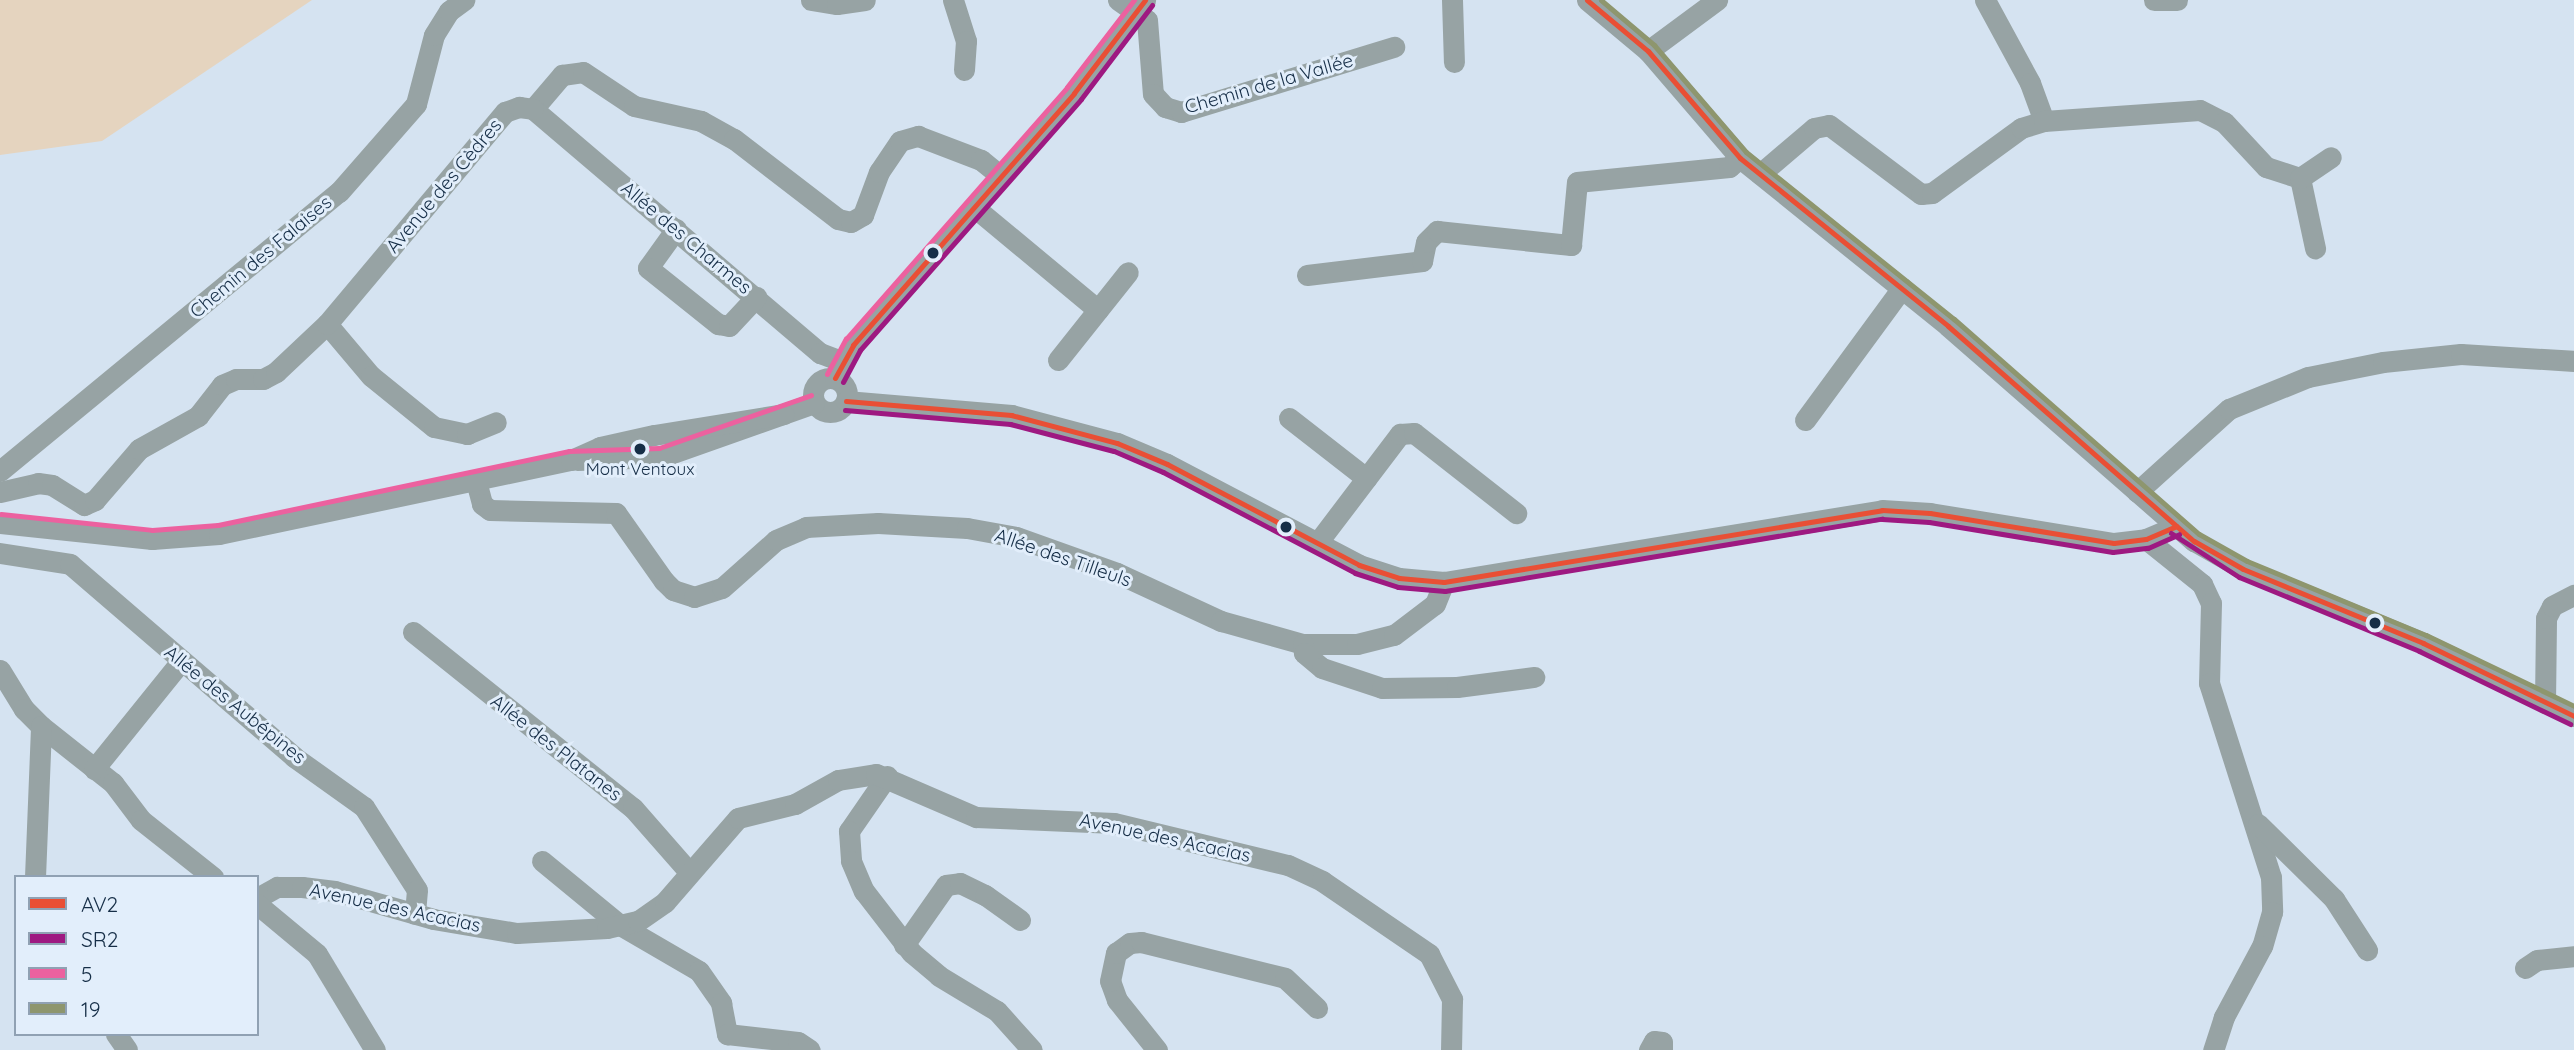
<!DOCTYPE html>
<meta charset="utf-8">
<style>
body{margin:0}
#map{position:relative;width:2574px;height:1050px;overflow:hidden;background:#d5e3f1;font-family:Quicksand,sans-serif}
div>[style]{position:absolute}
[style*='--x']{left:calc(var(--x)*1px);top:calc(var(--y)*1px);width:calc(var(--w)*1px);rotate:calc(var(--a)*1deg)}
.green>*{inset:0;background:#e5d4bf}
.minor>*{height:21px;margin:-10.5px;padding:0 10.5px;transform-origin:10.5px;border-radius:10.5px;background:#97a3a4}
.minor>.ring{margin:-10.5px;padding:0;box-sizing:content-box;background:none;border:21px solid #97a3a4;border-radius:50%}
.bus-1>*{height:5px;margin:-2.5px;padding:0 2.5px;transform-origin:2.5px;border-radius:2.5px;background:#e94f35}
.bus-2>*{height:5px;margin:-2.5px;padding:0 2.5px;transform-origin:2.5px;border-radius:2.5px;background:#9e1981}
.bus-3>*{height:5px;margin:-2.5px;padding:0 2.5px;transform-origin:2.5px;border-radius:2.5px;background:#ec619f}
.bus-4>*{height:5px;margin:-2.5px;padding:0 2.5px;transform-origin:2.5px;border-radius:2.5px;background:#8e966e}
.dots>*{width:19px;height:19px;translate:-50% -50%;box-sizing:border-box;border:4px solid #e2eefb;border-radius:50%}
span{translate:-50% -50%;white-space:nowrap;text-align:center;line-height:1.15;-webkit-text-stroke:6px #e2eefb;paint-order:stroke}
.bus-label{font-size:17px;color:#162e47}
.street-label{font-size:19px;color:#162e47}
.legend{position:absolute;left:14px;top:875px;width:245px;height:161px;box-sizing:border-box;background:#e2eefb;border:2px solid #90a1b3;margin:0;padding:9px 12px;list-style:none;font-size:21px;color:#162e47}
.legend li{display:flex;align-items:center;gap:14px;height:35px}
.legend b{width:35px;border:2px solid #90a1b3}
</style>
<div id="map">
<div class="green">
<div style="clip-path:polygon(0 0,312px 0,102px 141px,0 155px)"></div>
</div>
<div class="minor">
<div style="--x:811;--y:0;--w:26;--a:9"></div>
<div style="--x:837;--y:4;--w:28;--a:-8"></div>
<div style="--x:953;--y:0;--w:43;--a:72.4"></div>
<div style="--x:966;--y:41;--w:29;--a:94"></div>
<div style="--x:1118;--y:0;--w:35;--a:35"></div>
<div style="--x:1147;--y:20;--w:74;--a:85.4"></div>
<div style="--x:1153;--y:94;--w:18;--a:47"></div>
<div style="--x:1165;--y:107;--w:17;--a:17"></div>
<div style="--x:1181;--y:112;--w:223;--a:-17"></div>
<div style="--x:1452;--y:0;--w:62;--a:88.2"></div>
<div style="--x:1587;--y:0;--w:80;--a:39.9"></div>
<div style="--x:1648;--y:51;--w:141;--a:49.3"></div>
<div style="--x:1740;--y:158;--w:267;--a:38.9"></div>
<div style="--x:1948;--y:326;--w:327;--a:41.2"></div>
<div style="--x:2194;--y:541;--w:56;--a:29.7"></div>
<div style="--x:2243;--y:569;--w:195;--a:22.3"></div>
<div style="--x:2423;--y:643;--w:168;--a:25.8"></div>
<div style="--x:1985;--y:0;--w:94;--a:61.5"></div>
<div style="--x:2030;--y:83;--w:40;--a:69.8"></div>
<div style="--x:2154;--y:0;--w:23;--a:0"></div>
<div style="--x:1648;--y:51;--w:86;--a:-36.5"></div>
<div style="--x:533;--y:109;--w:45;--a:-49.5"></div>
<div style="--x:562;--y:75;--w:21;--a:-8"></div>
<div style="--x:583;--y:72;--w:61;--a:33.7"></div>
<div style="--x:634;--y:106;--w:69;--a:12.6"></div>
<div style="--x:701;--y:121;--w:38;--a:29"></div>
<div style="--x:734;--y:139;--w:131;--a:37.6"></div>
<div style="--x:838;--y:219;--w:13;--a:13"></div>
<div style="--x:851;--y:222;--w:14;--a:-30"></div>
<div style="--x:863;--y:215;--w:46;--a:-69.6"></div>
<div style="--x:879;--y:172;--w:37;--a:-56"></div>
<div style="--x:900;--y:141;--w:19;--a:-16"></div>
<div style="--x:918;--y:136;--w:67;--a:20.9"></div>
<div style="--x:981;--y:160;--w:26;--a:39"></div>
<div style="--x:533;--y:109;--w:377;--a:40.4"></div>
<div style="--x:820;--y:353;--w:22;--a:21"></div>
<div style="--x:1760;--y:174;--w:71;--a:-40.4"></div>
<div style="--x:1814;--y:128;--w:15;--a:-11"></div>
<div style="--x:1829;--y:125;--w:115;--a:36.9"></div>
<div style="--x:1921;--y:194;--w:11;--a:-5"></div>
<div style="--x:1932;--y:193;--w:110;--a:-36.1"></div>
<div style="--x:2021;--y:128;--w:24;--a:-17"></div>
<div style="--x:2044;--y:121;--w:156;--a:-4"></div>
<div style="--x:2200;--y:110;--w:27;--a:27"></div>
<div style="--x:2224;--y:122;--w:62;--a:47"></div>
<div style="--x:2266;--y:167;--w:36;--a:18"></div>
<div style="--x:2300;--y:178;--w:72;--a:77.9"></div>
<div style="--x:2300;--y:178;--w:37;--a:-34"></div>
<div style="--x:974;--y:207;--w:161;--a:39.7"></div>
<div style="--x:676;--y:229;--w:48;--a:125.7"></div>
<div style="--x:648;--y:268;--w:90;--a:38.7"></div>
<div style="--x:718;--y:324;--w:11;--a:10"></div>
<div style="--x:729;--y:326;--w:40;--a:-47"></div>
<div style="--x:1307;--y:275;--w:116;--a:-6.9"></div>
<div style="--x:1422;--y:261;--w:19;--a:-78"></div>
<div style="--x:1426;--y:242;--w:16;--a:-45"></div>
<div style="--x:1437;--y:231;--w:135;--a:6"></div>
<div style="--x:1571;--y:245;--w:63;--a:-84.6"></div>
<div style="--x:1577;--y:182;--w:153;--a:-5.6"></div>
<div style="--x:1729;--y:167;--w:14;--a:-39"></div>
<div style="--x:327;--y:324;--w:68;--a:49.8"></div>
<div style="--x:371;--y:376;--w:81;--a:39"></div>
<div style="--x:434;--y:427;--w:34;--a:12"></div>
<div style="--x:467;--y:434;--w:31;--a:-22"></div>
<div style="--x:1058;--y:360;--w:112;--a:-51.5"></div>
<div class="ring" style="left:813px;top:378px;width:13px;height:13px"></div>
<div style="--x:835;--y:378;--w:38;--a:-61"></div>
<div style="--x:853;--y:345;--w:335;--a:-48.7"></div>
<div style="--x:1074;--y:93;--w:117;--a:-52.6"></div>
<div style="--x:846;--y:401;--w:166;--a:4.8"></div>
<div style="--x:1011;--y:415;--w:110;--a:14.8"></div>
<div style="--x:1117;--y:443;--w:54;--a:22.8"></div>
<div style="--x:1167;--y:464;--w:217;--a:27.7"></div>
<div style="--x:1359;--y:565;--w:42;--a:18"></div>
<div style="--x:1399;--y:578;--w:45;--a:5.1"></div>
<div style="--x:1444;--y:582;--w:444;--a:-9.3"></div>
<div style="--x:1882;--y:510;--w:48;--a:3.6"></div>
<div style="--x:1930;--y:513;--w:186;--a:9.3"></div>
<div style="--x:2114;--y:543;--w:32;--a:-7"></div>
<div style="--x:2146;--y:539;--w:33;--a:-23"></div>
<div style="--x:1289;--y:418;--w:98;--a:37.9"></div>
<div style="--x:1805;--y:420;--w:164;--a:-53.7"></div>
<div style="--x:577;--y:460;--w:84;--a:-2"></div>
<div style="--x:661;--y:457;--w:162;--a:-19.4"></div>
<div style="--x:0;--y:471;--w:439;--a:-39.5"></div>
<div style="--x:339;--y:192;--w:117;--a:-48.8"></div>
<div style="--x:416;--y:104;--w:71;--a:-75.4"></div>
<div style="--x:434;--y:35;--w:28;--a:-58"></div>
<div style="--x:449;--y:11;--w:19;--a:-36"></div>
<div style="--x:476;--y:481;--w:24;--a:75"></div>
<div style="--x:482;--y:504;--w:10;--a:37"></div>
<div style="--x:490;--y:510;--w:126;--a:1.4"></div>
<div style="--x:616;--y:513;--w:83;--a:54.8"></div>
<div style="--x:664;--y:581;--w:13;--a:45"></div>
<div style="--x:673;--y:590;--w:22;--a:18"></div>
<div style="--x:694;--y:597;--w:29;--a:-18"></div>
<div style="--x:722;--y:588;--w:72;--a:-41.6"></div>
<div style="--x:776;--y:540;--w:33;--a:-23"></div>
<div style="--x:806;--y:527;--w:72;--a:-3.2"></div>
<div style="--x:878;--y:523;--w:89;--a:3.2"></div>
<div style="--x:967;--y:528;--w:50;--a:10.4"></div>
<div style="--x:1016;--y:537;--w:107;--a:19.6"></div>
<div style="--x:1117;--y:573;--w:115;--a:24.8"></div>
<div style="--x:1221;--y:621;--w:85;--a:15.7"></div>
<div style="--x:1303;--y:644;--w:54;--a:0"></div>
<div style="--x:1357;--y:644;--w:38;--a:-14"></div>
<div style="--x:1394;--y:635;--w:51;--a:-37.1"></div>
<div style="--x:1435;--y:604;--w:24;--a:-68"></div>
<div style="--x:0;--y:492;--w:39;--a:-13"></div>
<div style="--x:38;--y:483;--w:14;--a:8"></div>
<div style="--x:52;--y:485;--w:38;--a:32"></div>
<div style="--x:84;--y:505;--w:12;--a:-24"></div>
<div style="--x:95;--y:500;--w:67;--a:-49.2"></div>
<div style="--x:139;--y:449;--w:68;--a:-29.2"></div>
<div style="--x:198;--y:416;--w:39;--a:-52"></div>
<div style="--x:222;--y:385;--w:15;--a:-23"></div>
<div style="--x:236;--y:379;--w:27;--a:0"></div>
<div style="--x:263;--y:379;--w:15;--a:-28"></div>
<div style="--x:276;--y:372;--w:70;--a:-43.3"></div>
<div style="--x:327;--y:324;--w:277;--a:-50"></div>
<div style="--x:505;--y:112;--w:15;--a:-20"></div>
<div style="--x:519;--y:107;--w:14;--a:8"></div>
<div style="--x:2137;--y:492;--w:124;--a:-42.1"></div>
<div style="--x:2229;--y:409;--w:85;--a:-22.1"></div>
<div style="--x:2308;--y:377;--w:76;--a:-11.3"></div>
<div style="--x:2383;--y:362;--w:78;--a:-5.9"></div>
<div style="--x:2461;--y:354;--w:113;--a:3.5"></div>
<div style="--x:0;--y:523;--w:153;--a:6"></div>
<div style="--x:152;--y:539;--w:67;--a:-4.3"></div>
<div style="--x:219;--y:534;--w:360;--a:-11.9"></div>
<div style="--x:571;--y:460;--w:32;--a:-24"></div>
<div style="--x:600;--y:447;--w:55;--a:-12.5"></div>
<div style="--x:654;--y:435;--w:131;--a:-9.2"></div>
<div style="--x:2146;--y:539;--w:72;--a:38.8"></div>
<div style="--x:2202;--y:584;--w:21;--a:65"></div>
<div style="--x:2211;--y:603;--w:80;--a:91.4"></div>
<div style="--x:2209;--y:683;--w:204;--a:72.3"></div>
<div style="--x:2271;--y:877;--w:35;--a:88"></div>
<div style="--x:2272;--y:912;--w:35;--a:106"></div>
<div style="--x:2262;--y:946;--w:81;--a:118.2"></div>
<div style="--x:2224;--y:1017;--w:35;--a:108"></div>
<div style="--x:1318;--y:542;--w:136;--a:-52.8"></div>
<div style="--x:1400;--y:434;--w:14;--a:-4"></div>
<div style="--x:1414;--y:433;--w:130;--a:38.1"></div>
<div style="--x:0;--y:553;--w:71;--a:8.9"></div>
<div style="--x:70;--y:564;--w:296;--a:40.7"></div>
<div style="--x:294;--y:757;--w:86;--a:35.5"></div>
<div style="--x:364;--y:807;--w:98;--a:57.4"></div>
<div style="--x:417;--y:890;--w:24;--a:95"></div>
<div style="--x:413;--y:632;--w:282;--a:38.7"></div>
<div style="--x:633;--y:808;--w:86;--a:48.8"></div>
<div style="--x:1303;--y:644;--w:9;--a:84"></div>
<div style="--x:1304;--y:653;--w:23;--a:40"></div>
<div style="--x:1322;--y:668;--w:63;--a:18.4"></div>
<div style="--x:1382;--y:688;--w:75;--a:-0.8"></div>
<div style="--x:1457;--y:687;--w:78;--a:-7.4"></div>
<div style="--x:0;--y:670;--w:46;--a:58.4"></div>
<div style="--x:24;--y:709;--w:24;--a:45"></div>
<div style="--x:41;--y:726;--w:92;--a:38.4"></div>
<div style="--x:113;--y:783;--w:46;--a:52.9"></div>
<div style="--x:141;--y:820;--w:92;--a:38.4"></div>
<div style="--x:2545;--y:703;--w:85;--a:-89.3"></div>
<div style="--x:2546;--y:618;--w:13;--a:-63"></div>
<div style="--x:2552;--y:606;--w:25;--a:-27"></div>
<div style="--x:94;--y:769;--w:139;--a:-51.1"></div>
<div style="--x:887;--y:776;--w:67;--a:124.6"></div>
<div style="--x:849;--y:831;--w:30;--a:86"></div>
<div style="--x:851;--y:861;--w:33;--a:67"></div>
<div style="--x:864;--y:891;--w:78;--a:52.3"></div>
<div style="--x:912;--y:953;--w:35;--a:40"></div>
<div style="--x:939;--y:976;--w:68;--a:31.1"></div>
<div style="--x:997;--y:1011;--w:52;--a:48.1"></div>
<div style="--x:2258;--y:824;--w:107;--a:44.6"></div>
<div style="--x:2334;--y:899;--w:61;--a:57.1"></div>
<div style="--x:542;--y:861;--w:101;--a:39.4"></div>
<div style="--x:620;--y:925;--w:91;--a:30.2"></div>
<div style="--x:699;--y:971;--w:39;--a:55"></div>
<div style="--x:721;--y:1003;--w:32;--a:79"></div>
<div style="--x:727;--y:1034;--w:71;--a:6.4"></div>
<div style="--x:798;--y:1042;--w:14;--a:34"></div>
<div style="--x:35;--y:877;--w:151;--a:-87.7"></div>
<div style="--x:257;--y:898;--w:23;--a:-29"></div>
<div style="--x:277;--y:887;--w:25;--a:0"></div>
<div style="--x:302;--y:887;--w:33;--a:7"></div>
<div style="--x:335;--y:891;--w:102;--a:15.9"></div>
<div style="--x:433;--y:919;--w:85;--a:9.5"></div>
<div style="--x:517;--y:933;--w:90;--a:-3.2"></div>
<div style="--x:607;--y:928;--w:32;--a:-13"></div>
<div style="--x:638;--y:921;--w:33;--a:-35"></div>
<div style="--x:665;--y:902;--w:111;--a:-49"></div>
<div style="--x:738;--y:818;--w:59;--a:-13.8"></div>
<div style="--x:795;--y:804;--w:49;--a:-29.2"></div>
<div style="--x:838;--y:780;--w:38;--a:-9"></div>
<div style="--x:876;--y:774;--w:109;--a:23.3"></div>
<div style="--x:976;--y:817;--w:138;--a:2.5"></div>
<div style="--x:1114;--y:823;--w:179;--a:13.6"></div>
<div style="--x:1288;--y:865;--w:38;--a:25"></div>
<div style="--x:1322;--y:881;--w:130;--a:34.3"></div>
<div style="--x:1429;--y:954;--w:51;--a:62.9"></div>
<div style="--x:1452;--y:999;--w:51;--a:91.1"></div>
<div style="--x:257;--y:904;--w:78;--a:39.8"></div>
<div style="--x:317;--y:954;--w:112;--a:58.9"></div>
<div style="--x:904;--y:945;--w:73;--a:-55"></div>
<div style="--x:946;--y:885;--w:14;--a:-8"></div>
<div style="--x:960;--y:883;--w:28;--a:26"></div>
<div style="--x:985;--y:895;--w:43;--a:35.5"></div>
<div style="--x:2525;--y:968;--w:14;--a:-34"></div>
<div style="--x:2537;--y:960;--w:37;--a:-6"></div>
<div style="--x:116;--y:1034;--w:19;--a:55"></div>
<div style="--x:1157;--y:1050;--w:64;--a:-128.7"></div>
<div style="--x:1117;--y:1000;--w:20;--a:-110"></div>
<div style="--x:1110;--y:981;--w:29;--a:-78"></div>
<div style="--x:1116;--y:953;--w:17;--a:-36"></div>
<div style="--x:1130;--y:943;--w:11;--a:-5"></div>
<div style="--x:1141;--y:942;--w:148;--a:14"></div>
<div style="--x:1285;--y:978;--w:44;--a:43.2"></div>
<div style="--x:1649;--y:1050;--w:10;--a:-61"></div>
<div style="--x:1654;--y:1041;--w:8;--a:7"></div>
<div style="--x:1662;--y:1042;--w:8;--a:90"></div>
</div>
<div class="bus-1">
<div style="--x:1587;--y:0;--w:80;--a:39.9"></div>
<div style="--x:1648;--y:51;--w:141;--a:49.3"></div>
<div style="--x:1740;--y:158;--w:267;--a:38.9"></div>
<div style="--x:1948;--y:326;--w:327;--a:41.2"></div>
<div style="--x:2194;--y:541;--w:56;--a:29.7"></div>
<div style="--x:2243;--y:569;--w:195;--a:22.3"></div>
<div style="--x:2423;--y:643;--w:168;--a:25.8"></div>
<div style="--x:835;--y:378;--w:38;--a:-61"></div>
<div style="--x:853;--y:345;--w:335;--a:-48.7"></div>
<div style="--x:1074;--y:93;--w:117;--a:-52.6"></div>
<div style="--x:846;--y:401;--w:166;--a:4.8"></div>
<div style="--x:1011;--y:415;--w:110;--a:14.8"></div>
<div style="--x:1117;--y:443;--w:54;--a:22.8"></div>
<div style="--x:1167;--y:464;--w:217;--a:27.7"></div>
<div style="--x:1359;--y:565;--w:42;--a:18"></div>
<div style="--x:1399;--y:578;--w:45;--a:5.1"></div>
<div style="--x:1444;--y:582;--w:444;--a:-9.3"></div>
<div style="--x:1882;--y:510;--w:48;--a:3.6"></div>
<div style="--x:1930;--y:513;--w:186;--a:9.3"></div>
<div style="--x:2114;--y:543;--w:32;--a:-7"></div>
<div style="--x:2146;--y:539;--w:33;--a:-23"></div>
</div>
<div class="bus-2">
<div style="--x:843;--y:382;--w:36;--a:-62"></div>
<div style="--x:860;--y:350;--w:334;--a:-48.6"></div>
<div style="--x:1081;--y:99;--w:118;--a:-52.9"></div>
<div style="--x:845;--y:410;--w:166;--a:4.8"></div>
<div style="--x:1010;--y:424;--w:107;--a:14.6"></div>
<div style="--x:1114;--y:451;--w:53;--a:23.2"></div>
<div style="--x:1163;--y:472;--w:217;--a:27.7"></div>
<div style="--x:1355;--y:573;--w:45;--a:18"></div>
<div style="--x:1398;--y:587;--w:47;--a:4.9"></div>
<div style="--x:1445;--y:591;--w:443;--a:-9.4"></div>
<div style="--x:1882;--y:519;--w:47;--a:3.7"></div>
<div style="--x:1929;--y:522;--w:186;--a:9.3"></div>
<div style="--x:2113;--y:552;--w:35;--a:-7"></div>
<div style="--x:2148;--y:548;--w:34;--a:-24"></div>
<div style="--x:2171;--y:533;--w:81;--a:32.9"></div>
<div style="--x:2239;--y:577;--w:195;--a:22.3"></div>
<div style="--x:2419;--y:651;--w:168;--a:25.8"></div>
</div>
<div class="bus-3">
<div style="--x:827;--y:374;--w:40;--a:-62"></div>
<div style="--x:846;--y:339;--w:335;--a:-48.7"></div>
<div style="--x:1067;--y:87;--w:110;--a:-52.4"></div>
<div style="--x:1;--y:514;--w:152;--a:6"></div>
<div style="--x:152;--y:530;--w:66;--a:-4.3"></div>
<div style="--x:218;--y:525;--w:359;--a:-11.9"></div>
<div style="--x:569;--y:451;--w:90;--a:-1.9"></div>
<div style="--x:659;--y:448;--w:161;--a:-19.2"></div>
</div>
<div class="bus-4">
<div style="--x:1601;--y:0;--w:70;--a:40.3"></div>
<div style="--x:1654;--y:45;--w:141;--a:49.3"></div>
<div style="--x:1746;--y:152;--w:267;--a:38.8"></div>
<div style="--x:1954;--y:319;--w:326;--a:41.3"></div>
<div style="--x:2199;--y:534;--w:55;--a:29.4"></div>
<div style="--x:2247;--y:561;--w:194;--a:22.5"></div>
<div style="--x:2426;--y:635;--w:164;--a:25.6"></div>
</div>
<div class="dots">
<div style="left:933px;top:253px;background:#162e47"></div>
<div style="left:640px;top:449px;background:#162e47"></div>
<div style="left:1286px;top:527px;background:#162e47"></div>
<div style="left:2375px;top:623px;background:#162e47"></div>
</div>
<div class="bus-label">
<span style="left:640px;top:469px">Mont Ventoux</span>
</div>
<div class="street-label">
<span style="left:1269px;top:84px;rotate:-16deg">Chemin de la Vallée</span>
<span style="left:444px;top:186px;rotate:-50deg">Avenue des Cèdres</span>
<span style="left:686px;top:238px;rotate:40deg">Allée des Charmes</span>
<span style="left:261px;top:257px;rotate:-40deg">Chemin des Falaises</span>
<span style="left:1063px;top:558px;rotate:19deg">Allée des Tilleuls</span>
<span style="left:235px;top:705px;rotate:39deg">Allée des Aubépines</span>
<span style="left:556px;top:748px;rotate:38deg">Allée des Platanes</span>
<span style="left:1165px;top:838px;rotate:12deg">Avenue des Acacias</span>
<span style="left:395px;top:908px;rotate:12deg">Avenue des Acacias</span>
</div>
<ul class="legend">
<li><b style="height:9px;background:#e94f35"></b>AV2</li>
<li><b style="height:9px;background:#9e1981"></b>SR2</li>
<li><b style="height:9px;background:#ec619f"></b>5</li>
<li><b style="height:9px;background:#8e966e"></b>19</li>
</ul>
</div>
